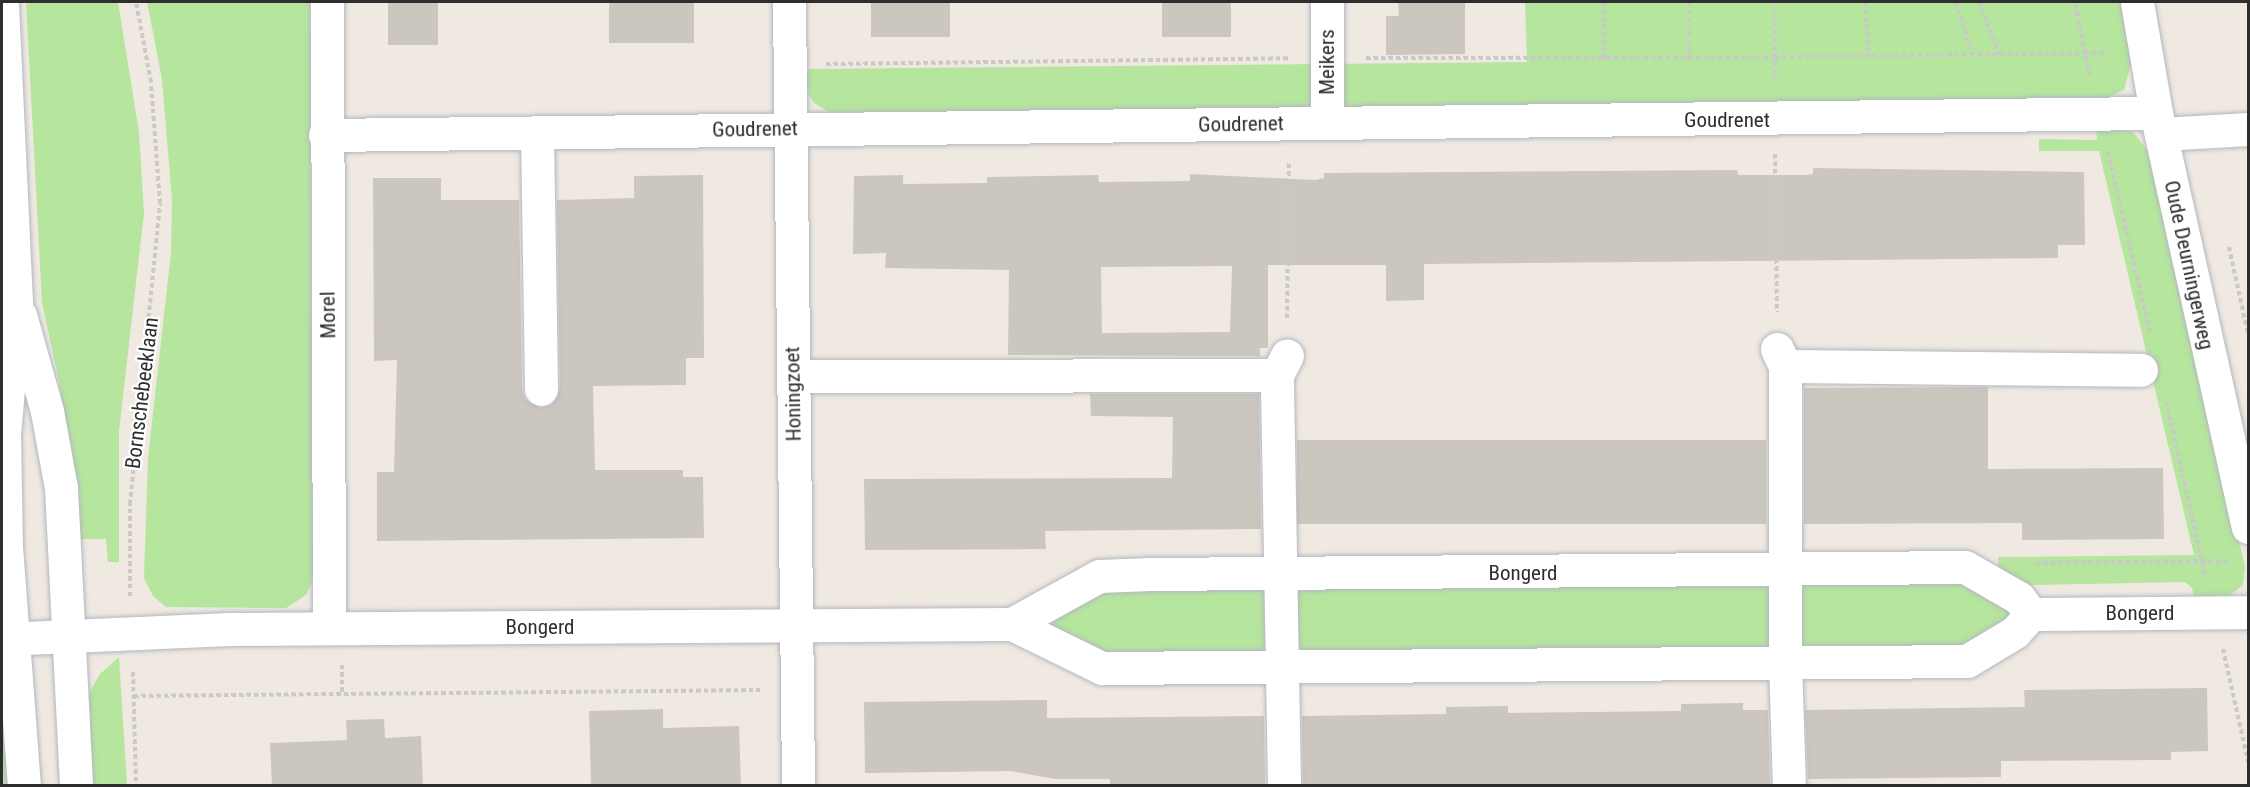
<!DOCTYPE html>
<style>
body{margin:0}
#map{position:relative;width:2250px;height:787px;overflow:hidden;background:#efe9e1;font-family:"Roboto Condensed",sans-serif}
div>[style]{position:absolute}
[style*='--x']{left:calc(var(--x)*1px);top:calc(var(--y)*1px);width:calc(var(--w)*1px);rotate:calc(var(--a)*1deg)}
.green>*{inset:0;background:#b6e59e}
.building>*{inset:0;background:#cbc7bf;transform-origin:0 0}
.path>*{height:4px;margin-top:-2px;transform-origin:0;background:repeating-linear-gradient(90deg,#c9c9c9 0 4.5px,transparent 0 7.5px)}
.roads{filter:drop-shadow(0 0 2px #b4b7c1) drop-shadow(0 0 2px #b4b7c1)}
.minor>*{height:33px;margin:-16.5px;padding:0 16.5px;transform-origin:16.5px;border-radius:16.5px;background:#fff}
span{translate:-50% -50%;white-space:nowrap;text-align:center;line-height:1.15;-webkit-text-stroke:4.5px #fff;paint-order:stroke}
.street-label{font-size:21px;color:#2e2e2e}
.frame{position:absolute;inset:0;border:3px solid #2e2e2e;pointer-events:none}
</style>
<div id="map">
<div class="green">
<div style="clip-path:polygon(26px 2px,118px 2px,139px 132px,144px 213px,119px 431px,119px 562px,108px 562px,106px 539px,74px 539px,60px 386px,42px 303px)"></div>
<div style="clip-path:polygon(147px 2px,310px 2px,313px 580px,306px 595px,286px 608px,166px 607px,153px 596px,144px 578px,148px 458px,171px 252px,172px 201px,162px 79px)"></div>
<div style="clip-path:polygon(1525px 2px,2121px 2px,2131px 64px,2124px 90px,2103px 100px,1531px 110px,829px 112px,814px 103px,804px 87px,803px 69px,1527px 62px)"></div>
<div style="clip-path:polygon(2096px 128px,2133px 132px,2150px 154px,2245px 567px,2243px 585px,2229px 596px,2194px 598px,2192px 588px,2185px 582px,2030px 585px,1999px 569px,1998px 557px,2194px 555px,2099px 151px,2039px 151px,2039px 139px,2097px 140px)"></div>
<div style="clip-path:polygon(1962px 580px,1996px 594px,2013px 615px,1964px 651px,1105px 659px,1053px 631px,1053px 617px,1099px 587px,1292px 582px,1791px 586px)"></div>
<div style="clip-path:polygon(119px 657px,127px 785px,89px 785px,88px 696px,99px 675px)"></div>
<div style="clip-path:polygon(2px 704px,12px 785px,2px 785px)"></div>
</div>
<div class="building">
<div style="left:388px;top:2px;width:50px;height:43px"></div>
<div style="left:609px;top:2px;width:85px;height:41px"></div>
<div style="left:871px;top:2px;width:79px;height:35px"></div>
<div style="left:1162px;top:2px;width:69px;height:35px"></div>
<div style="clip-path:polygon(1398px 2px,1465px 2px,1465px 54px,1386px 55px,1386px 16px,1399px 16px)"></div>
<div style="clip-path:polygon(evenodd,1813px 168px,2084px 172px,2085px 245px,2058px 245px,2058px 258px,1424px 264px,1424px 300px,1386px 301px,1386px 265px,1268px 265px,1268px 348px,1260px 348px,1260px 356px,1008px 355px,1009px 270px,885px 268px,886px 253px,853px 254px,854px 176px,903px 175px,903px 184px,987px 183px,987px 177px,1098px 175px,1099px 182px,1190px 181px,1190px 174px,1316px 180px,1324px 178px,1324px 173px,1737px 170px,1738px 175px,1806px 175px,1813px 174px,1813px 168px,1232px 266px,1230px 332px,1102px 333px,1101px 267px,1232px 266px)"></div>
<div style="clip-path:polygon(703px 175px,704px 358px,686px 358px,686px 385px,593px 386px,595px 470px,683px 470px,683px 477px,703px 477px,704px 538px,377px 541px,377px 472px,394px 472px,397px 360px,374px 361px,373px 178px,441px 178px,441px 200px,519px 200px,522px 389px,525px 399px,541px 408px,551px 405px,560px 389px,557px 200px,634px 198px,634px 176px)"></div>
<div style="clip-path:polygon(1988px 387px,1988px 469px,2163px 468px,2164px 539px,2022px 540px,2022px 523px,1804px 524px,1804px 388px)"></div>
<div style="clip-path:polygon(1090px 394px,1259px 394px,1261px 529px,1045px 531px,1046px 549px,865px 550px,864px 479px,1172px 478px,1173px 417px,1091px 416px)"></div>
<div style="left:1766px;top:440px;width:84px;height:469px;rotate:90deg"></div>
<div style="clip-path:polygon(2207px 688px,2208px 751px,2171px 752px,2171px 760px,2001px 761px,2001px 777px,1808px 779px,1805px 710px,2025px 707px,2024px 690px)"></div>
<div style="clip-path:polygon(1047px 700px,1047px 718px,1264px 716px,1265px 785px,1110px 786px,1110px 779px,1055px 779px,1011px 771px,865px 773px,864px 702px)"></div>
<div style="clip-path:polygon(1743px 703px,1743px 710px,1768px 710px,1770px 786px,1303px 786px,1302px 716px,1446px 714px,1446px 707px,1508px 706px,1508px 713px,1681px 711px,1681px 704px)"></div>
<div style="clip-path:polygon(663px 709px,663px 728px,739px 726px,741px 786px,591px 786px,589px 711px)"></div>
<div style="clip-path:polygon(384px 719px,385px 738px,421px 736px,423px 786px,272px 786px,270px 743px,347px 740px,346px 720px)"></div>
</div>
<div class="path">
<div style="--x:1603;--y:2;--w:57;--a:89"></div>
<div style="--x:1689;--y:2;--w:57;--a:90"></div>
<div style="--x:1865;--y:2;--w:55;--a:85.8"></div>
<div style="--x:1956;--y:2;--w:54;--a:72.9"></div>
<div style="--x:1979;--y:2;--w:56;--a:69"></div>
<div style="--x:1366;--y:58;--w:409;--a:-0.1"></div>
<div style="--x:1775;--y:57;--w:55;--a:-90"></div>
<div style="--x:826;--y:64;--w:464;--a:-0.7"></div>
<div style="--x:2090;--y:75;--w:23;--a:-103"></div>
<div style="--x:2085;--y:53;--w:21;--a:0"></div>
<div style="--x:1775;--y:81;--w:24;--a:-90"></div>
<div style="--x:1775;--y:57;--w:310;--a:-0.7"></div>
<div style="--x:2085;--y:53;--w:52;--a:-101.1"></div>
<div style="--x:2108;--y:152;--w:185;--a:76.9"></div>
<div style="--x:1775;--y:154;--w:158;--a:89.3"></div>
<div style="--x:2229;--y:247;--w:89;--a:77.7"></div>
<div style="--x:1287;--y:318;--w:157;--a:-89.3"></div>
<div style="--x:2166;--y:401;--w:178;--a:77.4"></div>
<div style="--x:2036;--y:563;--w:191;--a:-0.6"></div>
<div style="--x:130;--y:596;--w:92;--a:-90"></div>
<div style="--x:130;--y:504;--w:302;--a:-84.3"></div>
<div style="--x:160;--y:203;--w:121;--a:-94.3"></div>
<div style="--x:151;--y:82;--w:81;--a:-100.6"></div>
<div style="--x:2223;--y:649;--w:116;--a:77.5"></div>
<div style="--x:342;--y:665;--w:29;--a:90"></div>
<div style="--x:133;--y:672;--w:114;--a:88.5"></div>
<div style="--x:134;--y:696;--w:626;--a:-0.55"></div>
</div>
<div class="roads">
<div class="minor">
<div style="--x:327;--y:2;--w:626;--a:89.82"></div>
<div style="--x:789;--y:2;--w:784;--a:89.34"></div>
<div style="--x:2137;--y:2;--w:113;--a:80.3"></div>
<div style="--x:2156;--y:113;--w:424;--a:77.5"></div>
<div style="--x:2;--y:5;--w:297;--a:87.3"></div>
<div style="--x:16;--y:302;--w:132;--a:95.2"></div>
<div style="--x:4;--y:433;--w:114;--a:89"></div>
<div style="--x:6;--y:547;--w:240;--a:85.7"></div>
<div style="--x:1327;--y:123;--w:121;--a:-90"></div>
<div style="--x:537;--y:132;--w:257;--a:89.1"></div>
<div style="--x:2161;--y:134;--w:87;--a:-3.3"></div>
<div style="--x:325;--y:135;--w:1831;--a:-0.69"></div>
<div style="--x:20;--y:315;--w:100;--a:74.3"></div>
<div style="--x:47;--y:411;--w:78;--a:79.7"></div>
<div style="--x:61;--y:488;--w:298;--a:87.1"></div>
<div style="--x:1777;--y:349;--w:19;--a:65"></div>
<div style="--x:1785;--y:366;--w:295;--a:90"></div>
<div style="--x:1785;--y:661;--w:125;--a:88.2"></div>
<div style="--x:1785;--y:366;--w:356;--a:0.6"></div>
<div style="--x:793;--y:376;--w:484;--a:-0.1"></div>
<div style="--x:1012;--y:624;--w:99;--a:-28.9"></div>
<div style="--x:1099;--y:576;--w:51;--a:-2.2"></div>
<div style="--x:1150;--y:574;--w:815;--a:-0.49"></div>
<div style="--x:1965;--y:567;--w:62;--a:29.9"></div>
<div style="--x:2019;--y:598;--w:20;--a:53"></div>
<div style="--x:2031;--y:614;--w:217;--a:-0.5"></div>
<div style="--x:2;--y:639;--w:233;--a:-2.5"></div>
<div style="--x:235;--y:629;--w:777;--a:-0.37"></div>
<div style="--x:1012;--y:624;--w:100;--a:26.1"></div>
<div style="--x:1102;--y:668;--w:865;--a:-0.46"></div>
<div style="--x:1967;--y:661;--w:56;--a:-31.1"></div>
<div style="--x:2015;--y:632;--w:24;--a:-48"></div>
<div style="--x:1284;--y:786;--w:411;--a:-91"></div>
<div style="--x:1277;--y:375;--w:22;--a:-63"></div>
</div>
</div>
<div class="street-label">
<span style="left:1327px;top:62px;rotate:-90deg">Meikers</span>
<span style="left:1727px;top:120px">Goudrenet</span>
<span style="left:1241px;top:124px;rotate:-1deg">Goudrenet</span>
<span style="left:755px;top:129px;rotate:-1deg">Goudrenet</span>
<span style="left:2189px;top:265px;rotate:78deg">Oude Deurningerweg</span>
<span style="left:328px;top:315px;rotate:-91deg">Morel</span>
<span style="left:142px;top:393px;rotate:-83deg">Bornschebeeklaan</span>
<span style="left:793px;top:394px;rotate:-91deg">Honingzoet</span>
<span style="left:1523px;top:573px">Bongerd</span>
<span style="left:2140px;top:613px">Bongerd</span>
<span style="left:540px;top:627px">Bongerd</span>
</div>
<div class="frame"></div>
</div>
